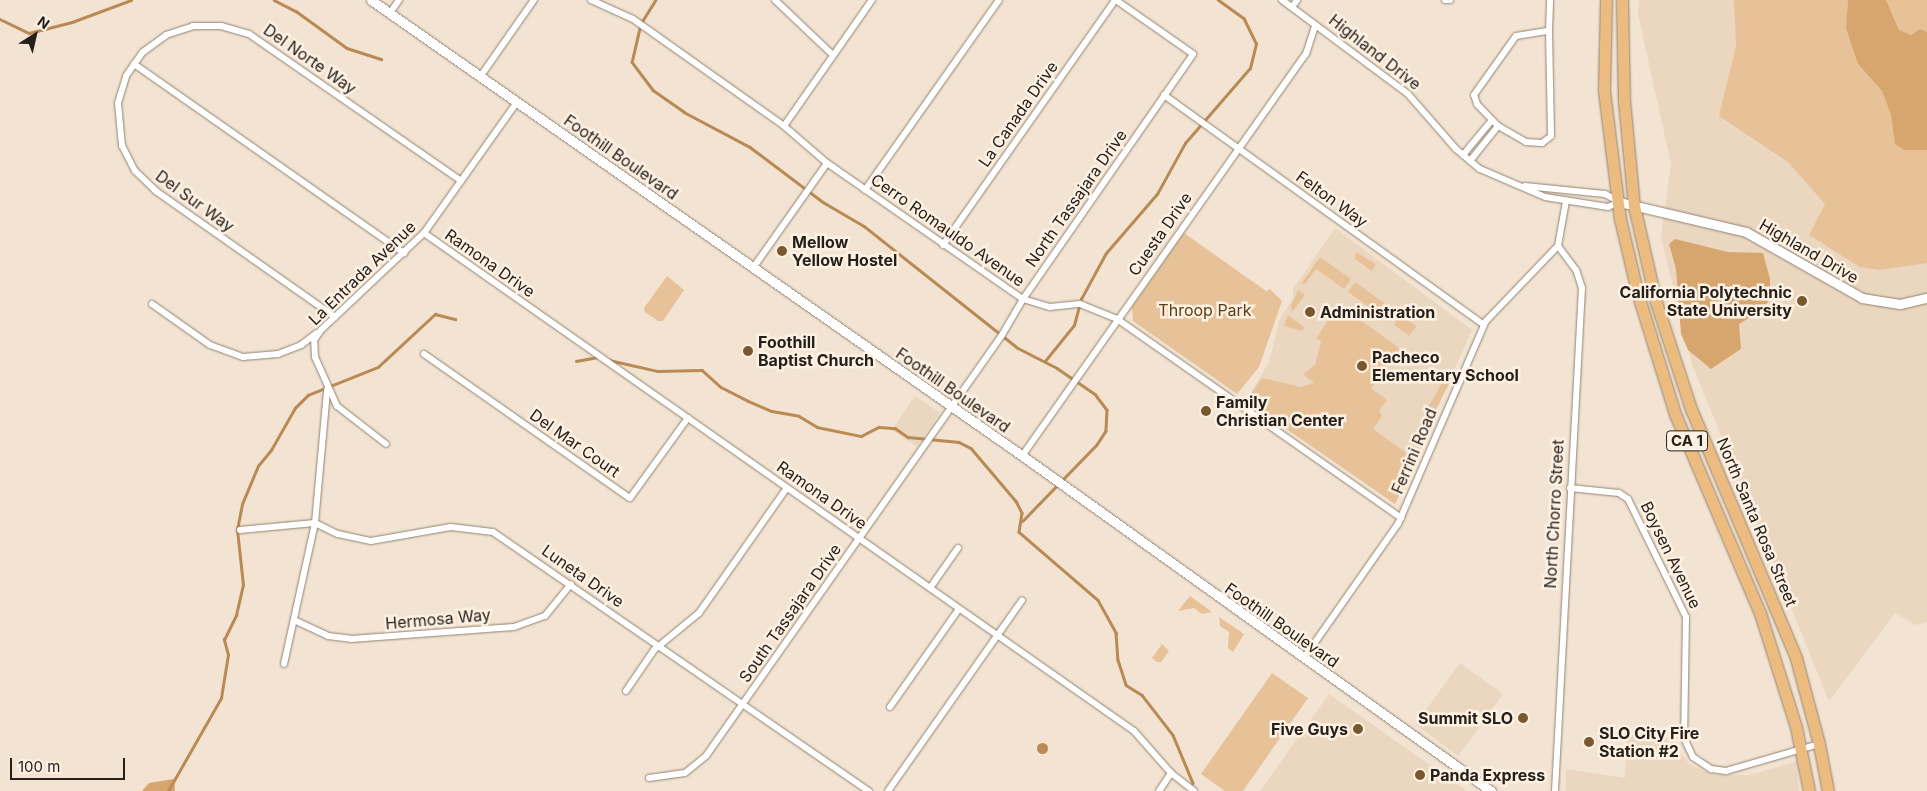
<!DOCTYPE html>
<style>
body{margin:0}
#map{position:relative;width:1927px;height:791px;overflow:hidden;background:#f3e3d2;font-family:Inter,sans-serif}
div>[style]{position:absolute}
[style*='--x']{left:calc(var(--x)*1px);top:calc(var(--y)*1px);width:calc(var(--w)*1px);rotate:calc(var(--a)*1deg)}
.built>*{inset:0;background:#ebd6c0;transform-origin:0 0}
.green>*{inset:0;background:#e7c298;transform-origin:0 0}
.forest>*{inset:0;background:#d7a66e}
.water>*{inset:0;background:#b98a53}
.round{border-radius:50%}
.stream>*{height:2.5px;margin:-1.25px;padding:0 1.25px;transform-origin:1.25px;border-radius:1.25px;background:#b98a53}
.roads{filter:drop-shadow(0 0 1px #918373) drop-shadow(0 0 1px #918373)}
.minor>*{height:6px;margin:-3px;padding:0 3px;transform-origin:3px;border-radius:3px;background:#fff}
.tertiary>*{height:9px;margin:-4.5px;padding:0 4.5px;transform-origin:4.5px;border-radius:4.5px;background:#fff}
.trunk>*{height:11px;margin:-5.5px;padding:0 5.5px;transform-origin:5.5px;border-radius:5.5px;background:#ecbb80}
.dots>*{width:14px;height:14px;translate:-50% -50%;box-sizing:border-box;border:2px solid #fdf1e3;border-radius:50%}
span{translate:-50% -50%;white-space:nowrap;text-align:center;line-height:1.15;-webkit-text-stroke:5px #fdf1e3;paint-order:stroke}
.shield-label span{padding:1px 4px;background:#fdf1e3;border:1px solid;border-radius:4px;-webkit-text-stroke-width:0}
.shield-label{font-size:15px;color:#26201a;font-weight:700}
.street-label{font-size:16px;color:#26201a}
.poi-label{font-size:16px;color:#26201a;font-weight:700}
.left{translate:0 -50%;text-align:left}
.right{translate:-100% -50%;text-align:right}
.park-label{font-size:16px;color:#5e3d11}
.north{position:absolute;left:10px;top:10px;width:50px;height:50px;-webkit-text-stroke:4px #fdf1e3;paint-order:stroke;rotate:35deg;font-size:14px;font-weight:700;line-height:20px;text-align:center;color:#26201a}
.north::after{content:'';display:block;margin:auto;width:18px;height:22px;background:#26201a;clip-path:polygon(50% 0,100% 100%,50% 72%,0 100%)}
.scale{position:absolute;left:10px;top:758px;width:115px;height:22px;box-sizing:border-box;border:2px solid #26201a;border-top:0;padding-left:6px;font-size:15px;line-height:18px;white-space:nowrap;color:#26201a;-webkit-text-stroke:4px #fdf1e3;paint-order:stroke}
</style>
<div id="map">
<div class="built">
<div style="clip-path:polygon(1639px 0,1927px 0,1927px 622px,1916px 625px,1895px 613px,1829px 701px,1692px 364px,1661px 237px,1671px 164px,1638px 14px)"></div>
<div style="clip-path:polygon(1335px 228px,1472px 330px,1395px 504px,1246px 401px,1269px 362px,1280px 318px,1293px 299px,1293px 289px)"></div>
<div style="left:915px;top:396px;width:30px;height:41px;rotate:34deg"></div>
<div style="left:1460px;top:663px;width:53px;height:76px;rotate:36deg"></div>
<div style="clip-path:polygon(1329px 694px,1467px 791px,1260px 791px)"></div>
<div style="clip-path:polygon(1627px 735px,1671px 739px,1689px 764px,1714px 775px,1750px 775px,1797px 761px,1799px 791px,1566px 791px,1566px 769px,1625px 778px)"></div>
</div>
<div class="green">
<div style="clip-path:polygon(1734px 0,1848px 0,1846px 28px,1853px 50px,1858px 64px,1882px 91px,1891px 115px,1895px 144px,1927px 150px,1927px 263px,1879px 270px,1860px 267px,1809px 235px,1825px 204px,1788px 162px,1719px 116px,1736px 46px)"></div>
<div style="clip-path:polygon(1886px 0,1927px 0,1927px 32px,1920px 29px,1911px 35px,1899px 30px)"></div>
<div style="clip-path:polygon(1184px 233px,1266px 291px,1270px 289px,1282px 301px,1259px 367px,1237px 394px,1133px 321px,1132px 307px)"></div>
<div style="clip-path:polygon(1356px 252px,1376px 264px,1372px 271px,1355px 259px)"></div>
<div style="clip-path:polygon(1320px 257px,1351px 279px,1344px 289px,1316px 269px,1305px 284px,1302px 283px)"></div>
<div style="clip-path:polygon(667px 276px,684px 290px,663px 321px,658px 321px,645px 312px,644px 308px)"></div>
<div style="left:1355px;top:282px;width:52px;height:12px;rotate:36deg"></div>
<div style="clip-path:polygon(1298px 290px,1305px 295px,1292px 312px,1291px 305px)"></div>
<div style="clip-path:polygon(1338px 304px,1401px 349px,1371px 388px,1387px 400px,1379px 411px,1382px 416px,1373px 429px,1416px 460px,1395px 504px,1246px 401px,1262px 378px,1301px 387px,1314px 383px,1303px 374px,1315px 365px,1321px 341px,1316px 339px)"></div>
<div style="clip-path:polygon(1288px 315px,1304px 327px,1302px 331px,1284px 326px)"></div>
<div style="left:1401px;top:315px;width:19px;height:12px;rotate:36deg"></div>
<div style="clip-path:polygon(1446px 376px,1452px 378px,1430px 421px,1426px 416px,1427px 409px)"></div>
<div style="clip-path:polygon(1190px 596px,1212px 612px,1202px 614px,1194px 608px,1178px 611px)"></div>
<div style="clip-path:polygon(1219px 617px,1244px 634px,1233px 652px,1228px 648px,1229px 632px,1220px 626px)"></div>
<div style="clip-path:polygon(1162px 644px,1169px 651px,1161px 662px,1157px 662px,1152px 658px)"></div>
<div style="clip-path:polygon(1272px 673px,1308px 698px,1243px 791px,1225px 791px,1201px 774px)"></div>
</div>
<div class="forest">
<div style="clip-path:polygon(1848px 0,1886px 0,1899px 30px,1911px 35px,1920px 29px,1927px 32px,1927px 150px,1904px 150px,1895px 144px,1891px 115px,1882px 91px,1858px 64px,1853px 50px,1846px 28px)"></div>
<div style="clip-path:polygon(1675px 239px,1728px 252px,1763px 253px,1770px 279px,1770px 299px,1762px 310px,1739px 324px,1741px 349px,1711px 369px,1688px 350px,1681px 334px,1676px 269px,1669px 244px)"></div>
<div style="clip-path:polygon(174px 779px,175px 791px,142px 791px,149px 783px)"></div>
</div>
<div class="water">
<div class="round" style="left:1036.5px;top:742.5px;width:11px;height:11px"></div>
</div>
<div class="stream">
<div style="--x:274;--y:0;--w:25;--a:27"></div>
<div style="--x:296;--y:11;--w:63;--a:36"></div>
<div style="--x:347;--y:48;--w:36;--a:18"></div>
<div style="--x:656;--y:0;--w:28;--a:122"></div>
<div style="--x:641;--y:24;--w:39;--a:103"></div>
<div style="--x:632;--y:62;--w:35;--a:53"></div>
<div style="--x:653;--y:90;--w:38;--a:35"></div>
<div style="--x:684;--y:112;--w:75;--a:27.9"></div>
<div style="--x:750;--y:147;--w:91;--a:37"></div>
<div style="--x:823;--y:202;--w:48;--a:30.3"></div>
<div style="--x:864;--y:226;--w:196;--a:38.4"></div>
<div style="--x:1018;--y:348;--w:44;--a:27.1"></div>
<div style="--x:1057;--y:368;--w:46;--a:34.4"></div>
<div style="--x:1095;--y:394;--w:20;--a:53"></div>
<div style="--x:1107;--y:410;--w:21;--a:93"></div>
<div style="--x:1106;--y:431;--w:17;--a:123"></div>
<div style="--x:1097;--y:445;--w:106;--a:134.2"></div>
<div style="--x:0;--y:19;--w:32;--a:26"></div>
<div style="--x:29;--y:33;--w:44;--a:-14.3"></div>
<div style="--x:72;--y:22;--w:63;--a:-20.4"></div>
<div style="--x:609;--y:360;--w:50;--a:12.7"></div>
<div style="--x:658;--y:371;--w:44;--a:-1.3"></div>
<div style="--x:702;--y:370;--w:25;--a:42"></div>
<div style="--x:721;--y:387;--w:30;--a:27"></div>
<div style="--x:748;--y:401;--w:26;--a:23"></div>
<div style="--x:772;--y:411;--w:27;--a:10"></div>
<div style="--x:799;--y:416;--w:21;--a:31"></div>
<div style="--x:817;--y:427;--w:45;--a:11.6"></div>
<div style="--x:861;--y:436;--w:20;--a:-27"></div>
<div style="--x:879;--y:427;--w:16;--a:4"></div>
<div style="--x:895;--y:428;--w:16;--a:35"></div>
<div style="--x:908;--y:437;--w:51;--a:5.6"></div>
<div style="--x:959;--y:442;--w:13;--a:27"></div>
<div style="--x:971;--y:448;--w:70;--a:49.7"></div>
<div style="--x:1016;--y:501;--w:13;--a:63"></div>
<div style="--x:1022;--y:513;--w:19;--a:99"></div>
<div style="--x:1019;--y:532;--w:104;--a:40.7"></div>
<div style="--x:1098;--y:600;--w:38;--a:61"></div>
<div style="--x:1116;--y:633;--w:27;--a:86"></div>
<div style="--x:1118;--y:660;--w:26;--a:72"></div>
<div style="--x:1126;--y:685;--w:19;--a:32"></div>
<div style="--x:1142;--y:695;--w:51;--a:52.2"></div>
<div style="--x:1173;--y:735;--w:52;--a:67.4"></div>
<div style="--x:576;--y:361;--w:22;--a:-10"></div>
<div style="--x:1045;--y:361;--w:46;--a:-51.1"></div>
<div style="--x:1074;--y:325;--w:27;--a:-75"></div>
<div style="--x:1081;--y:299;--w:52;--a:-61.5"></div>
<div style="--x:1106;--y:253;--w:78;--a:-49.2"></div>
<div style="--x:1157;--y:194;--w:58;--a:-61.2"></div>
<div style="--x:1185;--y:143;--w:99;--a:-49.1"></div>
<div style="--x:1250;--y:68;--w:25;--a:-76"></div>
<div style="--x:1256;--y:44;--w:28;--a:-116"></div>
<div style="--x:1244;--y:19;--w:32;--a:-144"></div>
<div style="--x:168;--y:791;--w:107;--a:-60.3"></div>
<div style="--x:221;--y:698;--w:44;--a:-80.8"></div>
<div style="--x:228;--y:655;--w:16;--a:-105"></div>
<div style="--x:224;--y:640;--w:28;--a:-64"></div>
<div style="--x:236;--y:615;--w:31;--a:-77"></div>
<div style="--x:243;--y:585;--w:55;--a:-96.2"></div>
<div style="--x:237;--y:530;--w:26;--a:-79"></div>
<div style="--x:242;--y:504;--w:41;--a:-67.2"></div>
<div style="--x:258;--y:466;--w:21;--a:-51"></div>
<div style="--x:271;--y:450;--w:48;--a:-60.3"></div>
<div style="--x:295;--y:408;--w:18;--a:-45"></div>
<div style="--x:308;--y:395;--w:75;--a:-21.8"></div>
<div style="--x:378;--y:367;--w:78;--a:-42.9"></div>
<div style="--x:435;--y:314;--w:21;--a:14"></div>
</div>
<div class="roads">
<div class="minor">
<div style="--x:591;--y:0;--w:46;--a:24.3"></div>
<div style="--x:633;--y:19;--w:185;--a:35.3"></div>
<div style="--x:784;--y:126;--w:57;--a:40.7"></div>
<div style="--x:827;--y:163;--w:239;--a:34.8"></div>
<div style="--x:1023;--y:299;--w:28;--a:17"></div>
<div style="--x:1050;--y:307;--w:30;--a:-6"></div>
<div style="--x:1080;--y:304;--w:40;--a:22"></div>
<div style="--x:1117;--y:319;--w:347;--a:35"></div>
<div style="--x:775;--y:0;--w:80;--a:43.5"></div>
<div style="--x:1282;--y:0;--w:157;--a:36.7"></div>
<div style="--x:1408;--y:94;--w:73;--a:48.9"></div>
<div style="--x:1456;--y:149;--w:31;--a:40"></div>
<div style="--x:1480;--y:169;--w:71;--a:23.3"></div>
<div style="--x:1545;--y:197;--w:64;--a:9"></div>
<div style="--x:1608;--y:207;--w:12;--a:-24"></div>
<div style="--x:1445;--y:0;--w:5;--a:0"></div>
<div style="--x:1292;--y:7;--w:9;--a:-54"></div>
<div style="--x:390;--y:13;--w:16;--a:-55"></div>
<div style="--x:1549;--y:31;--w:105;--a:88.9"></div>
<div style="--x:1551;--y:136;--w:11;--a:142"></div>
<div style="--x:1542;--y:143;--w:16;--a:-176"></div>
<div style="--x:1526;--y:142;--w:32;--a:-150"></div>
<div style="--x:1498;--y:126;--w:30;--a:-134"></div>
<div style="--x:1477;--y:104;--w:9;--a:-108"></div>
<div style="--x:1474;--y:95;--w:72;--a:-54.6"></div>
<div style="--x:1516;--y:36;--w:33;--a:-9"></div>
<div style="--x:1549;--y:31;--w:31;--a:-88"></div>
<div style="--x:134;--y:64;--w:330;--a:35"></div>
<div style="--x:480;--y:77;--w:94;--a:-55"></div>
<div style="--x:1164;--y:95;--w:394;--a:35.7"></div>
<div style="--x:784;--y:126;--w:154;--a:-55.1"></div>
<div style="--x:1463;--y:155;--w:45;--a:-50.4"></div>
<div style="--x:1470;--y:161;--w:45;--a:-51.3"></div>
<div style="--x:1525;--y:186;--w:80;--a:5.7"></div>
<div style="--x:1605;--y:194;--w:15;--a:28"></div>
<div style="--x:865;--y:190;--w:232;--a:-54.8"></div>
<div style="--x:424;--y:233;--w:867;--a:35.05"></div>
<div style="--x:1134;--y:731;--w:56;--a:48.6"></div>
<div style="--x:1171;--y:773;--w:29;--a:38"></div>
<div style="--x:943;--y:245;--w:299;--a:-54.9"></div>
<div style="--x:753;--y:268;--w:128;--a:-54.8"></div>
<div style="--x:152;--y:304;--w:71;--a:35.3"></div>
<div style="--x:210;--y:345;--w:35;--a:20"></div>
<div style="--x:243;--y:357;--w:35;--a:-5"></div>
<div style="--x:278;--y:354;--w:25;--a:-21"></div>
<div style="--x:301;--y:345;--w:20;--a:-37"></div>
<div style="--x:335;--y:317;--w:219;--a:-144.9"></div>
<div style="--x:156;--y:191;--w:29;--a:-136"></div>
<div style="--x:135;--y:171;--w:28;--a:-117"></div>
<div style="--x:122;--y:146;--w:43;--a:-95.3"></div>
<div style="--x:118;--y:103;--w:28;--a:-73"></div>
<div style="--x:126;--y:76;--w:29;--a:-55"></div>
<div style="--x:143;--y:52;--w:29;--a:-36"></div>
<div style="--x:166;--y:35;--w:28;--a:-18"></div>
<div style="--x:193;--y:26;--w:28;--a:0"></div>
<div style="--x:221;--y:26;--w:29;--a:16"></div>
<div style="--x:249;--y:34;--w:258;--a:34.7"></div>
<div style="--x:424;--y:354;--w:251;--a:35"></div>
<div style="--x:630;--y:498;--w:99;--a:-54.1"></div>
<div style="--x:386;--y:444;--w:62;--a:-142.2"></div>
<div style="--x:337;--y:406;--w:54;--a:-114.2"></div>
<div style="--x:315;--y:357;--w:17;--a:-93"></div>
<div style="--x:314;--y:340;--w:12;--a:-55"></div>
<div style="--x:321;--y:330;--w:141;--a:-43.3"></div>
<div style="--x:424;--y:233;--w:161;--a:-54.6"></div>
<div style="--x:1022;--y:456;--w:492;--a:-54.8"></div>
<div style="--x:1306;--y:54;--w:29;--a:-72"></div>
<div style="--x:1570;--y:488;--w:49;--a:5.8"></div>
<div style="--x:1619;--y:493;--w:11;--a:34"></div>
<div style="--x:1628;--y:499;--w:131;--a:63.8"></div>
<div style="--x:1686;--y:617;--w:121;--a:90.9"></div>
<div style="--x:1684;--y:738;--w:21;--a:65"></div>
<div style="--x:1693;--y:757;--w:22;--a:34"></div>
<div style="--x:1711;--y:769;--w:15;--a:8"></div>
<div style="--x:1726;--y:771;--w:97;--a:-16.2"></div>
<div style="--x:240;--y:530;--w:75;--a:-5.3"></div>
<div style="--x:315;--y:523;--w:25;--a:26"></div>
<div style="--x:338;--y:534;--w:34;--a:12"></div>
<div style="--x:371;--y:541;--w:81;--a:-9.9"></div>
<div style="--x:451;--y:527;--w:42;--a:6.8"></div>
<div style="--x:493;--y:532;--w:457;--a:34.6"></div>
<div style="--x:930;--y:588;--w:49;--a:-55"></div>
<div style="--x:294;--y:620;--w:38;--a:25"></div>
<div style="--x:328;--y:636;--w:23;--a:7"></div>
<div style="--x:351;--y:639;--w:163;--a:-4.2"></div>
<div style="--x:514;--y:627;--w:33;--a:-20"></div>
<div style="--x:545;--y:616;--w:41;--a:-50.9"></div>
<div style="--x:1304;--y:658;--w:164;--a:-55"></div>
<div style="--x:1398;--y:524;--w:221;--a:-66.6"></div>
<div style="--x:1486;--y:321;--w:104;--a:-46.2"></div>
<div style="--x:1558;--y:246;--w:46;--a:-79.9"></div>
<div style="--x:284;--y:664;--w:144;--a:-77.6"></div>
<div style="--x:315;--y:523;--w:134;--a:-84.8"></div>
<div style="--x:626;--y:691;--w:50;--a:-55.7"></div>
<div style="--x:654;--y:650;--w:58;--a:-39.4"></div>
<div style="--x:699;--y:613;--w:153;--a:-54.9"></div>
<div style="--x:890;--y:707;--w:120;--a:-54.9"></div>
<div style="--x:649;--y:778;--w:36;--a:-8"></div>
<div style="--x:685;--y:773;--w:27;--a:-39"></div>
<div style="--x:706;--y:756;--w:515;--a:-54.89"></div>
<div style="--x:1002;--y:335;--w:42;--a:-59.7"></div>
<div style="--x:1023;--y:299;--w:298;--a:-55.2"></div>
<div style="--x:1193;--y:54;--w:94;--a:-145"></div>
<div style="--x:888;--y:791;--w:233;--a:-54.9"></div>
<div style="--x:1159;--y:791;--w:22;--a:-56"></div>
<div style="--x:1555;--y:791;--w:504;--a:-86.93"></div>
<div style="--x:1582;--y:288;--w:19;--a:-108"></div>
<div style="--x:1576;--y:270;--w:30;--a:-127"></div>
</div>
<div class="tertiary">
<div style="--x:371;--y:0;--w:788;--a:34.98"></div>
<div style="--x:1017;--y:452;--w:583;--a:35.57"></div>
<div style="--x:1619;--y:202;--w:130;--a:13.3"></div>
<div style="--x:1746;--y:232;--w:133;--a:29.6"></div>
<div style="--x:1862;--y:298;--w:38;--a:9"></div>
<div style="--x:1900;--y:304;--w:28;--a:-13"></div>
</div>
<div class="trunk">
<div style="--x:1606;--y:0;--w:91;--a:91.3"></div>
<div style="--x:1604;--y:91;--w:129;--a:82.9"></div>
<div style="--x:1620;--y:219;--w:78;--a:76.7"></div>
<div style="--x:1638;--y:295;--w:125;--a:72.7"></div>
<div style="--x:1675;--y:414;--w:216;--a:66.9"></div>
<div style="--x:1760;--y:613;--w:120;--a:72.5"></div>
<div style="--x:1796;--y:727;--w:65;--a:78.5"></div>
<div style="--x:1622;--y:0;--w:101;--a:88.9"></div>
<div style="--x:1624;--y:101;--w:105;--a:84.6"></div>
<div style="--x:1634;--y:206;--w:98;--a:77.1"></div>
<div style="--x:1656;--y:302;--w:113;--a:71.9"></div>
<div style="--x:1691;--y:409;--w:270;--a:67.1"></div>
<div style="--x:1796;--y:658;--w:89;--a:75"></div>
<div style="--x:1819;--y:744;--w:48;--a:79.2"></div>
</div>
</div>
<div class="dots">
<div style="left:782px;top:251px;background:#79572f"></div>
<div style="left:1802px;top:301px;background:#79572f"></div>
<div style="left:1310px;top:312px;background:#79572f"></div>
<div style="left:748px;top:351px;background:#79572f"></div>
<div style="left:1362px;top:366px;background:#79572f"></div>
<div style="left:1206px;top:411px;background:#79572f"></div>
<div style="left:1523px;top:718px;background:#79572f"></div>
<div style="left:1358px;top:729px;background:#79572f"></div>
<div style="left:1589px;top:742px;background:#79572f"></div>
<div style="left:1420px;top:775px;background:#79572f"></div>
</div>
<div class="shield-label">
<span style="left:1687px;top:441px">CA 1</span>
</div>
<div class="street-label">
<span style="left:1375px;top:52px;rotate:38deg">Highland Drive</span>
<span style="left:310px;top:59px;rotate:35deg">Del Norte Way</span>
<span style="left:1018px;top:114px;rotate:-55deg">La Canada Drive</span>
<span style="left:621px;top:157px;rotate:35deg">Foothill Boulevard</span>
<span style="left:1076px;top:198px;rotate:-55deg">North Tassajara Drive</span>
<span style="left:1332px;top:199px;rotate:36deg">Felton Way</span>
<span style="left:195px;top:201px;rotate:36deg">Del Sur Way</span>
<span style="left:948px;top:230px;rotate:35deg">Cerro Romauldo Avenue</span>
<span style="left:1160px;top:234px;rotate:-55deg">Cuesta Drive</span>
<span style="left:1809px;top:251px;rotate:30deg">Highland Drive</span>
<span style="left:490px;top:263px;rotate:35deg">Ramona Drive</span>
<span style="left:362px;top:273px;rotate:-44deg">La Entrada Avenue</span>
<span style="left:953px;top:390px;rotate:35deg">Foothill Boulevard</span>
<span style="left:575px;top:443px;rotate:35deg">Del Mar Court</span>
<span style="left:1414px;top:451px;rotate:-67deg">Ferrini Road</span>
<span style="left:822px;top:495px;rotate:35deg">Ramona Drive</span>
<span style="left:1554px;top:514px;rotate:-87deg">North Chorro Street</span>
<span style="left:1757px;top:522px;rotate:67deg">North Santa Rosa Street</span>
<span style="left:1671px;top:555px;rotate:64deg">Boysen Avenue</span>
<span style="left:583px;top:576px;rotate:35deg">Luneta Drive</span>
<span style="left:790px;top:613px;rotate:-55deg">South Tassajara Drive</span>
<span style="left:438px;top:619px;rotate:-5deg">Hermosa Way</span>
<span style="left:1282px;top:625px;rotate:35deg">Foothill Boulevard</span>
</div>
<div class="poi-label">
<span class="left" style="left:792px;top:251px">Mellow<br>Yellow Hostel</span>
<span class="right" style="left:1792px;top:301px">California Polytechnic<br>State University</span>
<span class="left" style="left:1320px;top:312px">Administration</span>
<span class="left" style="left:758px;top:351px">Foothill<br>Baptist Church</span>
<span class="left" style="left:1372px;top:366px">Pacheco<br>Elementary School</span>
<span class="left" style="left:1216px;top:411px">Family<br>Christian Center</span>
<span class="right" style="left:1513px;top:718px">Summit SLO</span>
<span class="right" style="left:1348px;top:729px">Five Guys</span>
<span class="left" style="left:1599px;top:742px">SLO City Fire<br>Station #2</span>
<span class="left" style="left:1430px;top:775px">Panda Express</span>
</div>
<div class="park-label">
<span style="left:1205px;top:310px">Throop Park</span>
</div>
<div class="north">N</div>
<div class="scale">100 m</div>
</div>
